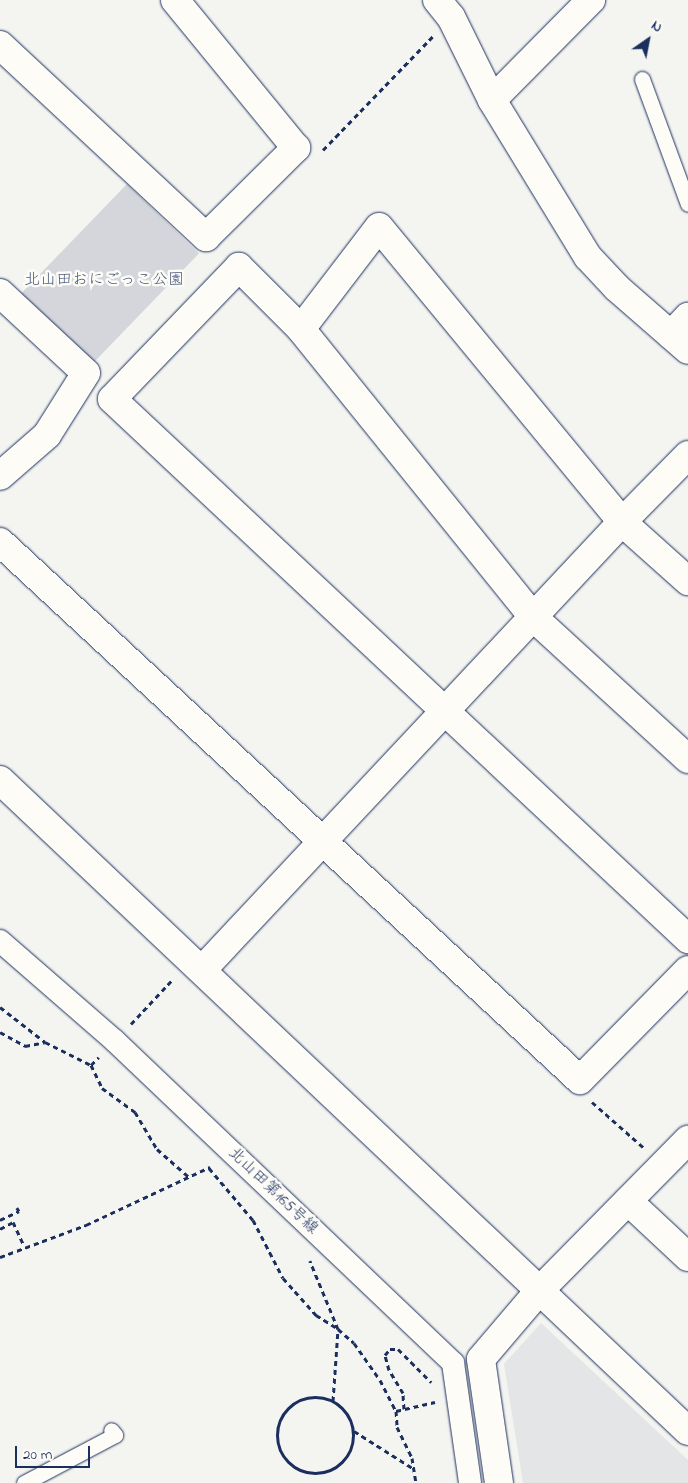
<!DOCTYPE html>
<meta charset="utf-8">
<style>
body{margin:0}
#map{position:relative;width:688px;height:1483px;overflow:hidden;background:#f4f4f1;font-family:"Indie Flower","Klee One",sans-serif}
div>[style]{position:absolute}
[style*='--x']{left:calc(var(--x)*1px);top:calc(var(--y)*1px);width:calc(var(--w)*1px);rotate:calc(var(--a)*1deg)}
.built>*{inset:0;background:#e4e5e6}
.green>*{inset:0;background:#d4d6db;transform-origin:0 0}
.path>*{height:3px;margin-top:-1.5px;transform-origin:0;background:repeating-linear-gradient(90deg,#1b2f5e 0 5px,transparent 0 9px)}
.path>.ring{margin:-1.5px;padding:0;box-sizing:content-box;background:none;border:3px solid #1b2f5e;border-radius:50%}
.roads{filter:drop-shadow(0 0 1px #1b2f5e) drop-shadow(0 0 1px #1b2f5e)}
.service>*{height:15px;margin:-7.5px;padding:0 7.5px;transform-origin:7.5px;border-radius:7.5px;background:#fdfcf7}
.pedestrian>*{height:22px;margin:-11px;padding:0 11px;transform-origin:11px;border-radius:11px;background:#fdfcf7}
.minor>*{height:28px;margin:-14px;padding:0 14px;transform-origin:14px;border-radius:14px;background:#fdfcf7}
span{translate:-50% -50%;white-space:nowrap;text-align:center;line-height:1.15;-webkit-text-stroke:5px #fdfcf7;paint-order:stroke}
.park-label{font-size:16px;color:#49597d}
.street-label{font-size:16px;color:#1b2f5e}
.north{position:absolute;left:623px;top:15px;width:50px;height:50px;-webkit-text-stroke:4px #fdfcf7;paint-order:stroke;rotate:33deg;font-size:14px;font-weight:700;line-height:20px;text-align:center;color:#1b2f5e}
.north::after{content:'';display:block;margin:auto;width:18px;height:22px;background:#1b2f5e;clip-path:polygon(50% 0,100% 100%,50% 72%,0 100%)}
.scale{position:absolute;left:15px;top:1446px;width:75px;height:22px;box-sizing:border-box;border:2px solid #1b2f5e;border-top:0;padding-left:6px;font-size:15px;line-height:18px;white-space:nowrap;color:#1b2f5e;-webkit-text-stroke:4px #fdfcf7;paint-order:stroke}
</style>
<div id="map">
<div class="built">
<div style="clip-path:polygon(541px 1323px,688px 1460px,688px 1483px,523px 1483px,504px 1364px)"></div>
</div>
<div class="green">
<div style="left:127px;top:184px;width:100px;height:153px;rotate:44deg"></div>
</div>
<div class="path">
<div style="--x:323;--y:150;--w:158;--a:-46"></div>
<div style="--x:0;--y:1007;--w:57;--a:37.9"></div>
<div style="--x:45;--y:1042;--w:51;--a:26.6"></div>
<div style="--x:91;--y:1065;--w:11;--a:-45"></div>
<div style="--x:131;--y:1024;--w:62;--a:-47"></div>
<div style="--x:0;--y:1032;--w:29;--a:29"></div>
<div style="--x:25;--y:1046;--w:20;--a:-11"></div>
<div style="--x:91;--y:1065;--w:25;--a:64"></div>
<div style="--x:102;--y:1088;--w:41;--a:36"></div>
<div style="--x:135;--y:1112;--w:43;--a:59.3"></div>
<div style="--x:157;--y:1149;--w:43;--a:41.2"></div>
<div style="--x:592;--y:1102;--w:69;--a:41.5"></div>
<div style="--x:209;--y:1168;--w:68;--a:49.8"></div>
<div style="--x:253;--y:1220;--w:65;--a:62.7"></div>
<div style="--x:283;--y:1278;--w:50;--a:48.3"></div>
<div style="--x:316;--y:1315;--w:26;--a:32"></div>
<div style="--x:338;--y:1329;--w:74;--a:-112.4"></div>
<div style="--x:0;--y:1220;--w:21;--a:-25"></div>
<div style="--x:19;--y:1211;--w:4;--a:-124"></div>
<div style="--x:0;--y:1229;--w:15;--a:-28"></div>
<div style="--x:13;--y:1222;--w:26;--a:65"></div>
<div style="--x:0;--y:1257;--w:92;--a:-20.4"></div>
<div style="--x:86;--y:1225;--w:137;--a:-25.1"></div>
<div style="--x:338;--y:1329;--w:21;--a:41"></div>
<div style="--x:354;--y:1343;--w:45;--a:54.9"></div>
<div style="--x:380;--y:1380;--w:35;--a:63"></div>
<div style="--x:396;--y:1411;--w:40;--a:-13"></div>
<div class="ring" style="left:277px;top:1397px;width:73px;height:73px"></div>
<div style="--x:333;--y:1401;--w:72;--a:-86"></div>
<div style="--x:404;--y:1409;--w:16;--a:-94"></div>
<div style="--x:403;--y:1393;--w:27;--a:-121"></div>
<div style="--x:389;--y:1370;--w:16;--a:-105"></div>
<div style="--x:385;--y:1355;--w:8;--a:-50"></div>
<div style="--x:390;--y:1349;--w:8;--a:0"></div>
<div style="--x:398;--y:1349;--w:47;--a:45"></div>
<div style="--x:396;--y:1411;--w:16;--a:86"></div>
<div style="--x:397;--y:1427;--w:34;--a:64"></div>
<div style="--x:412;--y:1458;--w:25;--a:81"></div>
<div style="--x:354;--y:1431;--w:71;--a:32.3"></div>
</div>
<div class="roads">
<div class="service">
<div style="--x:642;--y:79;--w:133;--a:69.8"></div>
<div style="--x:24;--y:1483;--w:103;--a:-27.8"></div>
<div style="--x:115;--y:1435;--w:6;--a:-129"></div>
</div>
<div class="pedestrian">
<div style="--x:0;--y:941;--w:152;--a:41"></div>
<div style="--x:115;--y:1041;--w:467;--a:43.6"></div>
<div style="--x:453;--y:1363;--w:121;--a:81.9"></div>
</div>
<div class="minor">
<div style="--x:437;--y:0;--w:22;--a:51"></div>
<div style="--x:451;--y:17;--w:93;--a:63.7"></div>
<div style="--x:492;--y:100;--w:184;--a:58.6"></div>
<div style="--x:588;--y:257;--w:42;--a:46.9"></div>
<div style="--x:617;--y:288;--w:94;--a:41.1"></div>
<div style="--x:0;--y:45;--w:282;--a:43"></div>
<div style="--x:206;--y:237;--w:127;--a:-44.7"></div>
<div style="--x:296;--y:148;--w:191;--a:-129.3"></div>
<div style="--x:492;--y:100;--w:141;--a:-45.3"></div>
<div style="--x:0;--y:293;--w:117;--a:42.9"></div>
<div style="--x:86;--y:373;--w:73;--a:122.2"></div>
<div style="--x:47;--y:435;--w:62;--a:138.9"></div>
<div style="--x:301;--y:329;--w:128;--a:-52.6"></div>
<div style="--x:379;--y:227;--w:382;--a:50.5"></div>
<div style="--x:622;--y:522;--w:94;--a:-45.4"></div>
<div style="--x:671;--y:335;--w:25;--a:-47"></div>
<div style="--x:0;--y:542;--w:791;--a:42.85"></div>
<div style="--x:580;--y:1080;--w:154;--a:-45.5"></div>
<div style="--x:688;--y:759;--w:209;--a:-137.5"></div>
<div style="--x:534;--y:618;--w:371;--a:-128.9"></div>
<div style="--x:301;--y:329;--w:88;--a:-135"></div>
<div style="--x:239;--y:267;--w:183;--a:133.9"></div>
<div style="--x:112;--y:399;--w:790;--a:43.15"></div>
<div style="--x:0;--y:780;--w:947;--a:43.42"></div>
<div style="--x:202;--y:970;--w:614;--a:-46.85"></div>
<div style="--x:622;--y:522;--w:89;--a:41.8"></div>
<div style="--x:628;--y:1201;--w:82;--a:43"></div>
<div style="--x:499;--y:1483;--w:125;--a:-98.3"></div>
<div style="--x:481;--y:1359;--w:88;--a:-49.6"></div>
<div style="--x:538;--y:1292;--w:214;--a:-45.4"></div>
</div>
</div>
<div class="park-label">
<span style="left:104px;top:280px">北山田おにごっこ公園</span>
</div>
<div class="street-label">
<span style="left:273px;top:1191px;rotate:44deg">北山田第165号線</span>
</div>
<div class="north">N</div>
<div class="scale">20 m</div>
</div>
